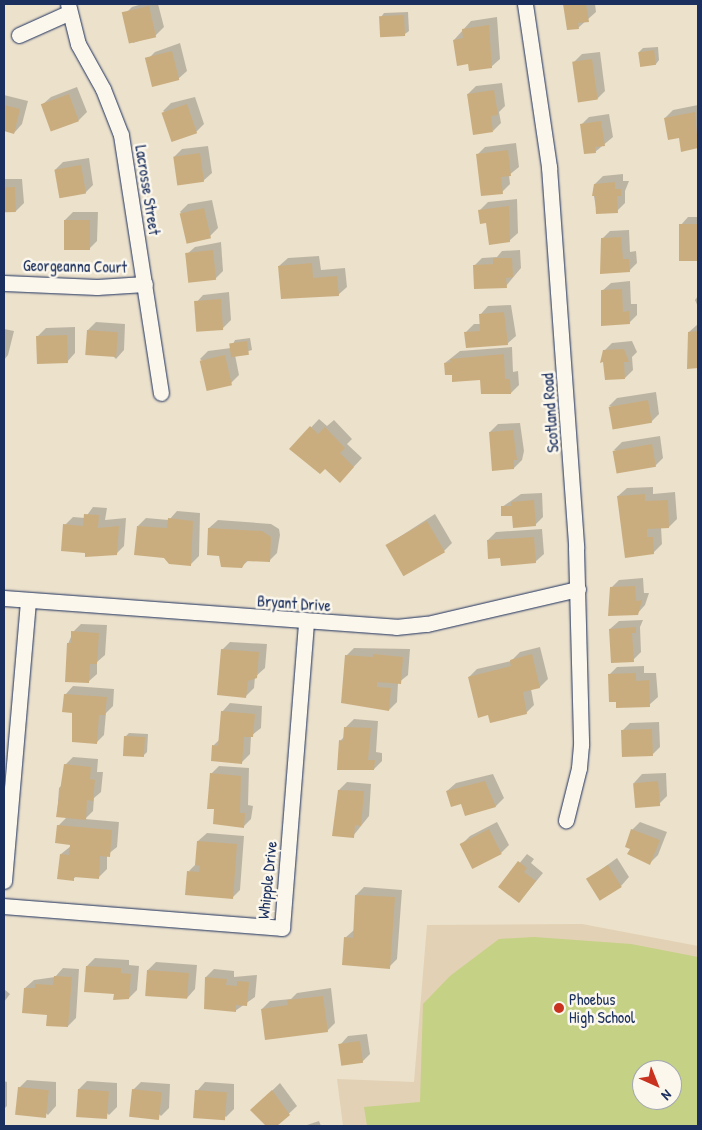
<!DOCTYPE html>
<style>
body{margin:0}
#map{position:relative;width:702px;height:1130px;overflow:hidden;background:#ece1cb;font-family:"Patrick Hand",sans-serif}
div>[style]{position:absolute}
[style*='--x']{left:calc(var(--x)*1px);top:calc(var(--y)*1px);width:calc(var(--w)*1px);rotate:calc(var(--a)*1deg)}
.built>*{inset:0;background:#e2d1b4}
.green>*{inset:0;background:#c5d184}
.shadow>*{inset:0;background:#0003}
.building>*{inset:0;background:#c9ad7f;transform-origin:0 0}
.roads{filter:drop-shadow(0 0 1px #1b2f5e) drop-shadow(0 0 1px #1b2f5e)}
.street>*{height:15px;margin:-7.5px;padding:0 7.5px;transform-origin:7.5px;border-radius:7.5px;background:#fbf7ec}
.dots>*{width:14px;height:14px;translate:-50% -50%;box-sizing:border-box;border:2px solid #fbf7ec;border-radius:50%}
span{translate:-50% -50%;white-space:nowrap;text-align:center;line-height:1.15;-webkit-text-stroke:5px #fbf7ec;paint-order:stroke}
.street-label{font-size:16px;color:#1b2f5e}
.poi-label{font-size:16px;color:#1b2f5e}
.left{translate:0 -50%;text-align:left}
.frame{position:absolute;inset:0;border:5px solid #1b2f5e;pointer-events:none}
.north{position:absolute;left:632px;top:1060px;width:50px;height:50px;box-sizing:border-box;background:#fbf7ec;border:1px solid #a1a7b3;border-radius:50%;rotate:136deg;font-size:14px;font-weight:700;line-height:20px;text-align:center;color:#1b2f5e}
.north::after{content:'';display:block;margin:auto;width:18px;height:22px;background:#c8321e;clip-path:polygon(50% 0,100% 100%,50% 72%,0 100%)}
</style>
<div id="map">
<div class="built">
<div style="clip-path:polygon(evenodd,582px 924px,698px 946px,698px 1126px,343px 1126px,337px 1079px,414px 1082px,427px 925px,582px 924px,642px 1070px,672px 1070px,672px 1100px,642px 1100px,642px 1070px)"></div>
</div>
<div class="green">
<div style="clip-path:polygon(evenodd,534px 937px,631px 944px,698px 957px,698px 1126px,367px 1126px,364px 1107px,420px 1102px,423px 1004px,450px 976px,499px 939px,534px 937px,642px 1070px,672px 1070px,672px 1100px,642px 1100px,642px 1070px)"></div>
</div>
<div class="shadow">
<div style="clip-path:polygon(142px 4px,158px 4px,164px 27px,156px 35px,133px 43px,124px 15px,132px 7px)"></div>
<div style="clip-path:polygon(565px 4px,595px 4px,596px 12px,578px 28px,568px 29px)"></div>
<div style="clip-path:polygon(408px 12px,409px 31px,405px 34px,381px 17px,384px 13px)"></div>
<div style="clip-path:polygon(497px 17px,500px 59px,491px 67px,454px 40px,471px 21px)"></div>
<div style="clip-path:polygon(180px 43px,187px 71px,178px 79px,147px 60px,155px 52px)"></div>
<div style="clip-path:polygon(658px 47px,659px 60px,656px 64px,639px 52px,643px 48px)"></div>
<div style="clip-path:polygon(600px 52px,605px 91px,597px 99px,574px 62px,582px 54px)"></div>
<div style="clip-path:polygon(502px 83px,505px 106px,499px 112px,501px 123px,493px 131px,468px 94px,476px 86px)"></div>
<div style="clip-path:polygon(77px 87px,87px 112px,79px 120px,51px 128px,42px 105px,51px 97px)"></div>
<div style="clip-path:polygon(4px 95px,28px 101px,22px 124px,14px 133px,4px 130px)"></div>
<div style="clip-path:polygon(195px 97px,204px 124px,196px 132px,163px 111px,171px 103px)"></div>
<div style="clip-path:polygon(698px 105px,698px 147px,682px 150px,680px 137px,665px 118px,673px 110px)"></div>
<div style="clip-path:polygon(609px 114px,613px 137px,595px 152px,581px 125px,589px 117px)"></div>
<div style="clip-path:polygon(516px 143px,519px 167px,509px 175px,510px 184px,502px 192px,477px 155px,485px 147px)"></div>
<div style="clip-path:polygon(208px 146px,212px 173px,203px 181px,174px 157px,182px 149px)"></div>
<div style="clip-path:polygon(89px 158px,93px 185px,85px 193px,55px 170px,63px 162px)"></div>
<div style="clip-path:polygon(623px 174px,623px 181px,629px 181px,625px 191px,625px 203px,617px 211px,597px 213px,593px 191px,595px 184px,603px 176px)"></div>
<div style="clip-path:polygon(4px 179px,22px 179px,24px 203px,16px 211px,4px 212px)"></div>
<div style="clip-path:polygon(517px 199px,518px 233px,509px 241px,487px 222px,480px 210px,488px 202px)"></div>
<div style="clip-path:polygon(212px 200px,218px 228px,210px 236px,180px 212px,188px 204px)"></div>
<div style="clip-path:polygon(73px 212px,98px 212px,97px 241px,89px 249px,65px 220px)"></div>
<div style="clip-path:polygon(688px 217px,698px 217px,698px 260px,680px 261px,680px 226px)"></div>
<div style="clip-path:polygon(629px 230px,630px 252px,636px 251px,637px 263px,629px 271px,602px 239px,610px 231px)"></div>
<div style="clip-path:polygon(221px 242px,223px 271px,215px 279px,186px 255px,195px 247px)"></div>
<div style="clip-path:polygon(520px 250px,521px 268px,506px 286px,474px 266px,482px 258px,497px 257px,502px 251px)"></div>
<div style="clip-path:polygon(319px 256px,321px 270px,345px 268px,347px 287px,338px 295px,279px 266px,288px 258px)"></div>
<div style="clip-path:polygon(630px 281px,631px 304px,637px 304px,637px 315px,629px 323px,602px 291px,611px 283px)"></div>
<div style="clip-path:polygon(229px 292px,231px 320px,223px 328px,195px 304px,203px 295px)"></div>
<div style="clip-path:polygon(698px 296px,698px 307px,695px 300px)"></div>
<div style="clip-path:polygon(511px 305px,516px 336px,507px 344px,466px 332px,474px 324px,481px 324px,480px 315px,488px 306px)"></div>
<div style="clip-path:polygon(96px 322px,125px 324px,124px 350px,116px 359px,88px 330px)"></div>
<div style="clip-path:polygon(698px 324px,698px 367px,688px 368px,689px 332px)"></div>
<div style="clip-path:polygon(75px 327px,75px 353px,67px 362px,38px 336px,46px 328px)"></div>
<div style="clip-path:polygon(4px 329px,14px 331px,8px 355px,4px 360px)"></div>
<div style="clip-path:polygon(250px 338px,252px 350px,235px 355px,239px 375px,231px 383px,200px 359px,208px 351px,231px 348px,235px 340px)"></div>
<div style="clip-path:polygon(632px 341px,637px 352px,632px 357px,633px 370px,625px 378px,604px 351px,612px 343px)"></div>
<div style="clip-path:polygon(512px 347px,513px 372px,518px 371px,519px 385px,511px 393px,481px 379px,453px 373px,445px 363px,460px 351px)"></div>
<div style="clip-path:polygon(656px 392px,659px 414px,651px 422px,609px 406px,617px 398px)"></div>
<div style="clip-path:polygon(319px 419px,327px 426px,334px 420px,352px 439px,347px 444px,362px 458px,348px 473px,325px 467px,291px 449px)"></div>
<div style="clip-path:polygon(520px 423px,524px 451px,522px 460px,514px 468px,490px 432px,498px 424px)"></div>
<div style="clip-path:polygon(660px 436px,663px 458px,655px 466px,614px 450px,622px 442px)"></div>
<div style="clip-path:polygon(653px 487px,653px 494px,675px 492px,677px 519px,669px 527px,661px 527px,662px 544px,653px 553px,618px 496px,627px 488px)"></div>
<div style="clip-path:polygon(542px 493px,543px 517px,535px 525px,502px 507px,521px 494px)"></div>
<div style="clip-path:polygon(93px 507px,107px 508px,105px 520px,126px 518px,124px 546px,116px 554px,87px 556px,65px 525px,73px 517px,85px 518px)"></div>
<div style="clip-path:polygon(177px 511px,200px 513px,199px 556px,191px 564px,138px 526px,146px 518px,169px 520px)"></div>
<div style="clip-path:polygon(435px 514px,452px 543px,444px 551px,387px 545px)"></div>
<div style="clip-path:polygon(218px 520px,271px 524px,279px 529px,280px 535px,277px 553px,269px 561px,249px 560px,241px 567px,220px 554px,209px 528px)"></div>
<div style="clip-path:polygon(542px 529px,544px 554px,535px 562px,501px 557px,488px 540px,496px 532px)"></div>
<div style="clip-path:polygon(643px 578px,644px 593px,649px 593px,645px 605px,637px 614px,609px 615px,611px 588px,619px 580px)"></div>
<div style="clip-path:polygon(643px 620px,640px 627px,641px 652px,633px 660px,610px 629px,619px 621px)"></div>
<div style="clip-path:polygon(81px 624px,107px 625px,105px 655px,97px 662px,97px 674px,88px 682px,68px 644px,73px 632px)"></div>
<div style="clip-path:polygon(230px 642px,267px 644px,265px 668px,255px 677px,254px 688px,246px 696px,222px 650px)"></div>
<div style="clip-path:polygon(540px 647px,548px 679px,540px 687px,531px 689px,534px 705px,526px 713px,469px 677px,477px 669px,511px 661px,520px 652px)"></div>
<div style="clip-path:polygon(354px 648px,410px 649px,408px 675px,398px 683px,397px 702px,389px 710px,346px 656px)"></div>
<div style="clip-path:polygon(644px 666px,644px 673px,656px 673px,658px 697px,649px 705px,617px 700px,609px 675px,617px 667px)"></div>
<div style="clip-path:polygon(73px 686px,114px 689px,113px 706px,106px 713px,104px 735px,96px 743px,65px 695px)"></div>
<div style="clip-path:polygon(230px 703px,262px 706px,261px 728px,251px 736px,250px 754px,242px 762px,213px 746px,220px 739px,222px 712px)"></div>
<div style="clip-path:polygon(354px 719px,378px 721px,376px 752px,382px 753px,382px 761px,374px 769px,340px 741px,345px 736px,346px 727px)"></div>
<div style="clip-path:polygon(659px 722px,660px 747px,652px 755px,622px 731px,630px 723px)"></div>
<div style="clip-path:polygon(129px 733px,148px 734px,147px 752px,143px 756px,126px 736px)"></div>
<div style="clip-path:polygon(73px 757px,98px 759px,97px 772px,103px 772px,101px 792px,94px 798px,93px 811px,85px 819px,119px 822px,117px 847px,107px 855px,107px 869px,99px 877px,77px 876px,73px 879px,61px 854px,71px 846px,58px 826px,67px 817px,57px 816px,59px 788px,63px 784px,65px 765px)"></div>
<div style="clip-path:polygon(219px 766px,249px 768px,248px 805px,253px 806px,251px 819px,243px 827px,216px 808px,211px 774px)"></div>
<div style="clip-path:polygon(666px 773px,667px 796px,659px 804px,634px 783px,642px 774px)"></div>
<div style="clip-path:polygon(493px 774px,504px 798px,496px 806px,466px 815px,462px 802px,447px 791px,456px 783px)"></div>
<div style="clip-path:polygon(347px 782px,371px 784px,369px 816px,353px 836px,339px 790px)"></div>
<div style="clip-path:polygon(497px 822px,509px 845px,501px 853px,462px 844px,470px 836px)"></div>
<div style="clip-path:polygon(640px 822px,667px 832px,658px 855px,650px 863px,631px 848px,632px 830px)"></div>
<div style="clip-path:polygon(207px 833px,244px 836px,240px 890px,232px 898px,189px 871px,197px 863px,198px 841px)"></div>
<div style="clip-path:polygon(527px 854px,534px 859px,531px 863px,543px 873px,519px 902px,500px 887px)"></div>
<div style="clip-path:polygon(617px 858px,629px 877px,621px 886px,588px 879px)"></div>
<div style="clip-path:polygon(364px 887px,402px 890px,397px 959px,389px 967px,345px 938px,354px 930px,356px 895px)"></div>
<div style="clip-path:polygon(95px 958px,129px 960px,129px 965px,139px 966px,137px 990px,129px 998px,115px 993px,87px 966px)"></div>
<div style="clip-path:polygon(156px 962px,197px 965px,195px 989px,187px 998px,148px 970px)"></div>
<div style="clip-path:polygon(63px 968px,79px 969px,76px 1018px,68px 1026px,48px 1014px,25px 988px,34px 980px,55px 977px)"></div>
<div style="clip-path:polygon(214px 969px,234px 971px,234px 977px,257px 975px,255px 997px,235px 1011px,205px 1008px,206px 977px)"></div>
<div style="clip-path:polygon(331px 988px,335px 1023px,327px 1031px,262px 1009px,270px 1001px,291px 999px,297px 993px)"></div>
<div style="clip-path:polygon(4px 989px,10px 994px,4px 1002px)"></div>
<div style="clip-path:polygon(367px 1034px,370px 1054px,362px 1062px,340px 1045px,348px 1036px)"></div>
<div style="clip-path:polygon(27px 1080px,56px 1082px,56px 1106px,48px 1115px,19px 1088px)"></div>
<div style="clip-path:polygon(4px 1081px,7px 1082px,7px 1106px,4px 1109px)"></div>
<div style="clip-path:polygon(87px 1081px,117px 1083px,117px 1107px,109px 1115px,79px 1089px)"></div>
<div style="clip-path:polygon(141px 1082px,170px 1084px,169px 1108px,161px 1116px,133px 1090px)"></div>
<div style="clip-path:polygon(205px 1082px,234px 1084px,234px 1109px,226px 1117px,197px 1091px)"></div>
<div style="clip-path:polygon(280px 1083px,297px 1106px,276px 1126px,268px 1126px,252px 1110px)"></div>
<div style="clip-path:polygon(319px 1121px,321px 1126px,304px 1126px)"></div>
</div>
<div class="building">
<div style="clip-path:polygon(563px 4px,586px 4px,589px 22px,578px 23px,579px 29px,567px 30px)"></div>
<div style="left:149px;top:6px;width:32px;height:28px;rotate:77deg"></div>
<div style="left:404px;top:15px;width:21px;height:25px;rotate:87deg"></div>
<div style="clip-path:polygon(489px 25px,492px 68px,469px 71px,468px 64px,457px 66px,453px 40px,463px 38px,462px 29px)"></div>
<div style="left:654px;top:50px;width:15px;height:16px;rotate:82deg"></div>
<div style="left:172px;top:51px;width:30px;height:28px;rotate:76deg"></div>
<div style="left:592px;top:59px;width:41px;height:20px;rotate:82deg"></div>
<div style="clip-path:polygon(494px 90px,498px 115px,491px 116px,493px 132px,473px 135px,467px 94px)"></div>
<div style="left:69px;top:94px;width:29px;height:30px;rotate:70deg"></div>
<div style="left:187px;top:104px;width:31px;height:27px;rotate:71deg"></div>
<div style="clip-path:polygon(4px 105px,20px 109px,14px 134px,4px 131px)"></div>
<div style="clip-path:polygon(695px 112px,698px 148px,681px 152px,679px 138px,668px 140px,664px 118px)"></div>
<div style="clip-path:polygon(601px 121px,605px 146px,595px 147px,596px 153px,584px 154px,580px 124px)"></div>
<div style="clip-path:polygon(508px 150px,511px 176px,501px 177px,503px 194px,481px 196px,476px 154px)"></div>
<div style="left:200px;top:153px;width:29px;height:27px;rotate:82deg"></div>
<div style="left:81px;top:165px;width:29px;height:27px;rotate:80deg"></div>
<div style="clip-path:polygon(615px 182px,615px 189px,621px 189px,621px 196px,617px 196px,618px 213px,596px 214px,595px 196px,592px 196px,594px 184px)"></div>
<div style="left:15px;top:187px;width:25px;height:11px;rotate:88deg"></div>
<div style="clip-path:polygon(509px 206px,510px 242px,489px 245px,486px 223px,480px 224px,478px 210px)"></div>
<div style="left:204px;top:208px;width:31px;height:25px;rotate:77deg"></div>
<div style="left:64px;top:220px;width:26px;height:30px"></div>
<div style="left:698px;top:224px;width:37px;height:19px;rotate:90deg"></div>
<div style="clip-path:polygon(621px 237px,623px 259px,629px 259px,630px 272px,600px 274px,601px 238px)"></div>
<div style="left:213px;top:250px;width:30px;height:28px;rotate:84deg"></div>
<div style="clip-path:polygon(493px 258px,512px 258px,513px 277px,506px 278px,507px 288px,474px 289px,473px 265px,493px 264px)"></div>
<div style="clip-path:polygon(312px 263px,313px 278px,337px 276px,339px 296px,281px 299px,278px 266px)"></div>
<div style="clip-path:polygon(622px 289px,623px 312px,629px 311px,630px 324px,601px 326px,601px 290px)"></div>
<div style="left:221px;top:299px;width:31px;height:27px;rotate:86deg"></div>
<div style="clip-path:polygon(504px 312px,508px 345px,466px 348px,464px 332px,480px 331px,479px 314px)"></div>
<div style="left:87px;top:330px;width:31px;height:25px;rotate:4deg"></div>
<div style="clip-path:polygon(698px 331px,698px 368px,687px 369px,688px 332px)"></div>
<div style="left:67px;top:335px;width:28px;height:31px;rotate:88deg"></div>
<div style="left:247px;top:341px;width:14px;height:18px;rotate:82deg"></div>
<div style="clip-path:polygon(624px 349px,629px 362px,624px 362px,625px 379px,605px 380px,603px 362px,600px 363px,603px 350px)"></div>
<div style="clip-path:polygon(504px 354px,505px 379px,510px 379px,511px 394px,481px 394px,480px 380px,452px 382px,452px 375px,445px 375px,444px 363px,451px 362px,450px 359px)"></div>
<div style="left:225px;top:355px;width:31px;height:26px;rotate:77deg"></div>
<div style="left:648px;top:400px;width:23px;height:40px;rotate:80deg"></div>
<div style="clip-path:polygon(310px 426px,318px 434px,325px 427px,345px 448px,340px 453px,354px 467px,340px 483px,325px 469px,320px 474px,289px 449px)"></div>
<div style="clip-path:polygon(513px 430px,517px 460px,514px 460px,514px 469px,492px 471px,489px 432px)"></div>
<div style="left:652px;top:444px;width:23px;height:40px;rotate:80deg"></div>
<div style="clip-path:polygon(645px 494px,645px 501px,668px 500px,669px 528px,647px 529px,647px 537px,653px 537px,654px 554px,625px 558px,617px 496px)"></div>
<div style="clip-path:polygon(534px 500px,536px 526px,513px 528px,512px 516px,501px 516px,501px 506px,511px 506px,511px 502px)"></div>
<div style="clip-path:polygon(84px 514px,99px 515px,98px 528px,119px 526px,117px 555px,85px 557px,85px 553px,61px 551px,63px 524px,83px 526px)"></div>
<div style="clip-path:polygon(168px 518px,193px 521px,191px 566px,169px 564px,164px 558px,134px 555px,137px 526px,167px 528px)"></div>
<div style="left:427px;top:521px;width:36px;height:48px;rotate:60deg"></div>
<div style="clip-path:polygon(208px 528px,262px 531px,271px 537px,270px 562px,246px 561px,242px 568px,221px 567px,219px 556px,207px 555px)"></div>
<div style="clip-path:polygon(534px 537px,536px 563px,501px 566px,500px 558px,488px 559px,487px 540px)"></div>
<div style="clip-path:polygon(635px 586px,636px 601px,642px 600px,638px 615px,608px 616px,610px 587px)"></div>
<div style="clip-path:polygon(636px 627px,636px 633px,632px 633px,634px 662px,611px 663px,609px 629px)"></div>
<div style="clip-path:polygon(71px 631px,99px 633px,97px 664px,90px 664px,89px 683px,65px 682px,67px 643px,71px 643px)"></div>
<div style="clip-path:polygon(221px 649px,259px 652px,257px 678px,248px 681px,246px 698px,217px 695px)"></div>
<div style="clip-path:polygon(373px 654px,403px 657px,401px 684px,377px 682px,377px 687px,391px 688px,389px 711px,341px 703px,345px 655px,373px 657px)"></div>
<div style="clip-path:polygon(532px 654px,540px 688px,523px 692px,527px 714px,490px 723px,488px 715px,478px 718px,468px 677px,511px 666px,510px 660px)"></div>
<div style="clip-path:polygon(636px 673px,636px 681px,649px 680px,650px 707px,616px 708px,616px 702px,609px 702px,608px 674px)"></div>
<div style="clip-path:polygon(64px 694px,107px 697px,105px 715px,99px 715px,97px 744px,72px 742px,72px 713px,62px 712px)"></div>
<div style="clip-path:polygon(221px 711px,255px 714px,253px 737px,244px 737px,242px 764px,211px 761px,212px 745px,218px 746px)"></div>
<div style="clip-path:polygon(344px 727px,371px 728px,368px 760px,375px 760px,374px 770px,337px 770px,339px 740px,343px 741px)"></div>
<div style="left:652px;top:729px;width:27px;height:31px;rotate:88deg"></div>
<div style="left:124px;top:736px;width:21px;height:20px;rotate:3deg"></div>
<div style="clip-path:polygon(64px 764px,91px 767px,90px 779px,95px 780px,93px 801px,87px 800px,86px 820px,56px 817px)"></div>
<div style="clip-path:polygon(210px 773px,241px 776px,240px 813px,245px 813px,244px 828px,213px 824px,214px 809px,207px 809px)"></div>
<div style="clip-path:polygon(485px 781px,496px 807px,465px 816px,461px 804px,451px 807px,446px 791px)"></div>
<div style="left:658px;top:781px;width:25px;height:25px;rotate:85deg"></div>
<div style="clip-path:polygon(338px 790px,364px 791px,361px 826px,355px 825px,354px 838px,332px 836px)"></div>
<div style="clip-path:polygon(57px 825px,112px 830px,110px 857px,100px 856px,99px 879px,74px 877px,74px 881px,57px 879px,60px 854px,69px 855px,70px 845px,55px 843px)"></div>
<div style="left:489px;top:829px;width:28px;height:33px;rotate:63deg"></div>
<div style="clip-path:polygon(631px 829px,660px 840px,650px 865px,627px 854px,630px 849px,625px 847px)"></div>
<div style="clip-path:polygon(197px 841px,237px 844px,233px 899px,185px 895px,187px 871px,199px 872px,200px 866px,195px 865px)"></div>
<div style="clip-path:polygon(518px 861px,527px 868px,524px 872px,536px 881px,519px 903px,498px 887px)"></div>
<div style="left:608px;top:865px;width:26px;height:26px;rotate:58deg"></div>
<div style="clip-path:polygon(355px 895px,395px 897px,390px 969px,342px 965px,344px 937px,353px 938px)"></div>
<div style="clip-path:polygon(86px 966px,121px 968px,121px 973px,131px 974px,129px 999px,113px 1000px,114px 994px,84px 992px)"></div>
<div style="left:147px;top:970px;width:42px;height:26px;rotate:4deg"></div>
<div style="clip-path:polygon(54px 976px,72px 977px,68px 1027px,46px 1026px,47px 1015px,22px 1013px,24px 988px,35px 988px,35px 984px,53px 985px)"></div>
<div style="clip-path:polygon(205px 977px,227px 979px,226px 985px,237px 986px,237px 981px,249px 982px,247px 1006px,236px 1005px,236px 1012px,204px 1009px)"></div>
<div style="clip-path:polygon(323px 996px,328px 1032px,265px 1040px,261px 1009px,288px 1005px,287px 1000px)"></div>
<div style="left:360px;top:1041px;width:22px;height:22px;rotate:82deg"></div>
<div style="left:18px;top:1087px;width:31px;height:28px;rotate:6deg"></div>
<div style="left:78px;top:1089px;width:31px;height:28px;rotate:4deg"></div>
<div style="left:132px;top:1089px;width:30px;height:28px;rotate:6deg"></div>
<div style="left:195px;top:1090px;width:32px;height:28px;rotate:4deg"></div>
<div style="clip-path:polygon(272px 1090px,290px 1115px,277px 1126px,266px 1126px,250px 1110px)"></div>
</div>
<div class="roads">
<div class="street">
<div style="--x:68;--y:4;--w:41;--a:76"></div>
<div style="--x:78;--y:44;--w:51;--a:60.9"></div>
<div style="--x:103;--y:89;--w:49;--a:68.6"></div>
<div style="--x:121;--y:135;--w:261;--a:81.2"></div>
<div style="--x:525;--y:4;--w:165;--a:81.6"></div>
<div style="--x:549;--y:167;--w:382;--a:85.9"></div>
<div style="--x:576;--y:548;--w:197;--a:88.5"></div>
<div style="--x:581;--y:745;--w:23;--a:95"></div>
<div style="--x:579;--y:768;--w:54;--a:104"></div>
<div style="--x:19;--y:35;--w:54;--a:-24.2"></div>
<div style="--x:4;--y:283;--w:93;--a:2.5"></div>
<div style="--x:97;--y:287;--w:48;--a:-3.6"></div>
<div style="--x:4;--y:598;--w:393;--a:4.2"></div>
<div style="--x:396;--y:627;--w:31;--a:-6"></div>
<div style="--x:427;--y:624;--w:155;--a:-13.1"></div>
<div style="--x:4;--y:881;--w:282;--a:-85.1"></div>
<div style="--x:4;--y:906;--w:279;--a:4.5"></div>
<div style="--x:282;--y:928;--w:308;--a:-85.5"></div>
</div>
</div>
<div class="dots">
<div style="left:559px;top:1008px;background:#c8321e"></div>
</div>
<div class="street-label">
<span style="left:148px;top:190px;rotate:81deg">Lacrosse Street</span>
<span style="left:75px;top:266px;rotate:1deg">Georgeanna Court</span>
<span style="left:550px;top:413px;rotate:-94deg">Scotland Road</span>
<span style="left:294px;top:603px;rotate:4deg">Bryant Drive</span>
<span style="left:267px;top:880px;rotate:-84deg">Whipple Drive</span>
</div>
<div class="poi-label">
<span class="left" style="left:569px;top:1008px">Phoebus<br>High School</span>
</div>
<div class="frame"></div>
<div class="north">N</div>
</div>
